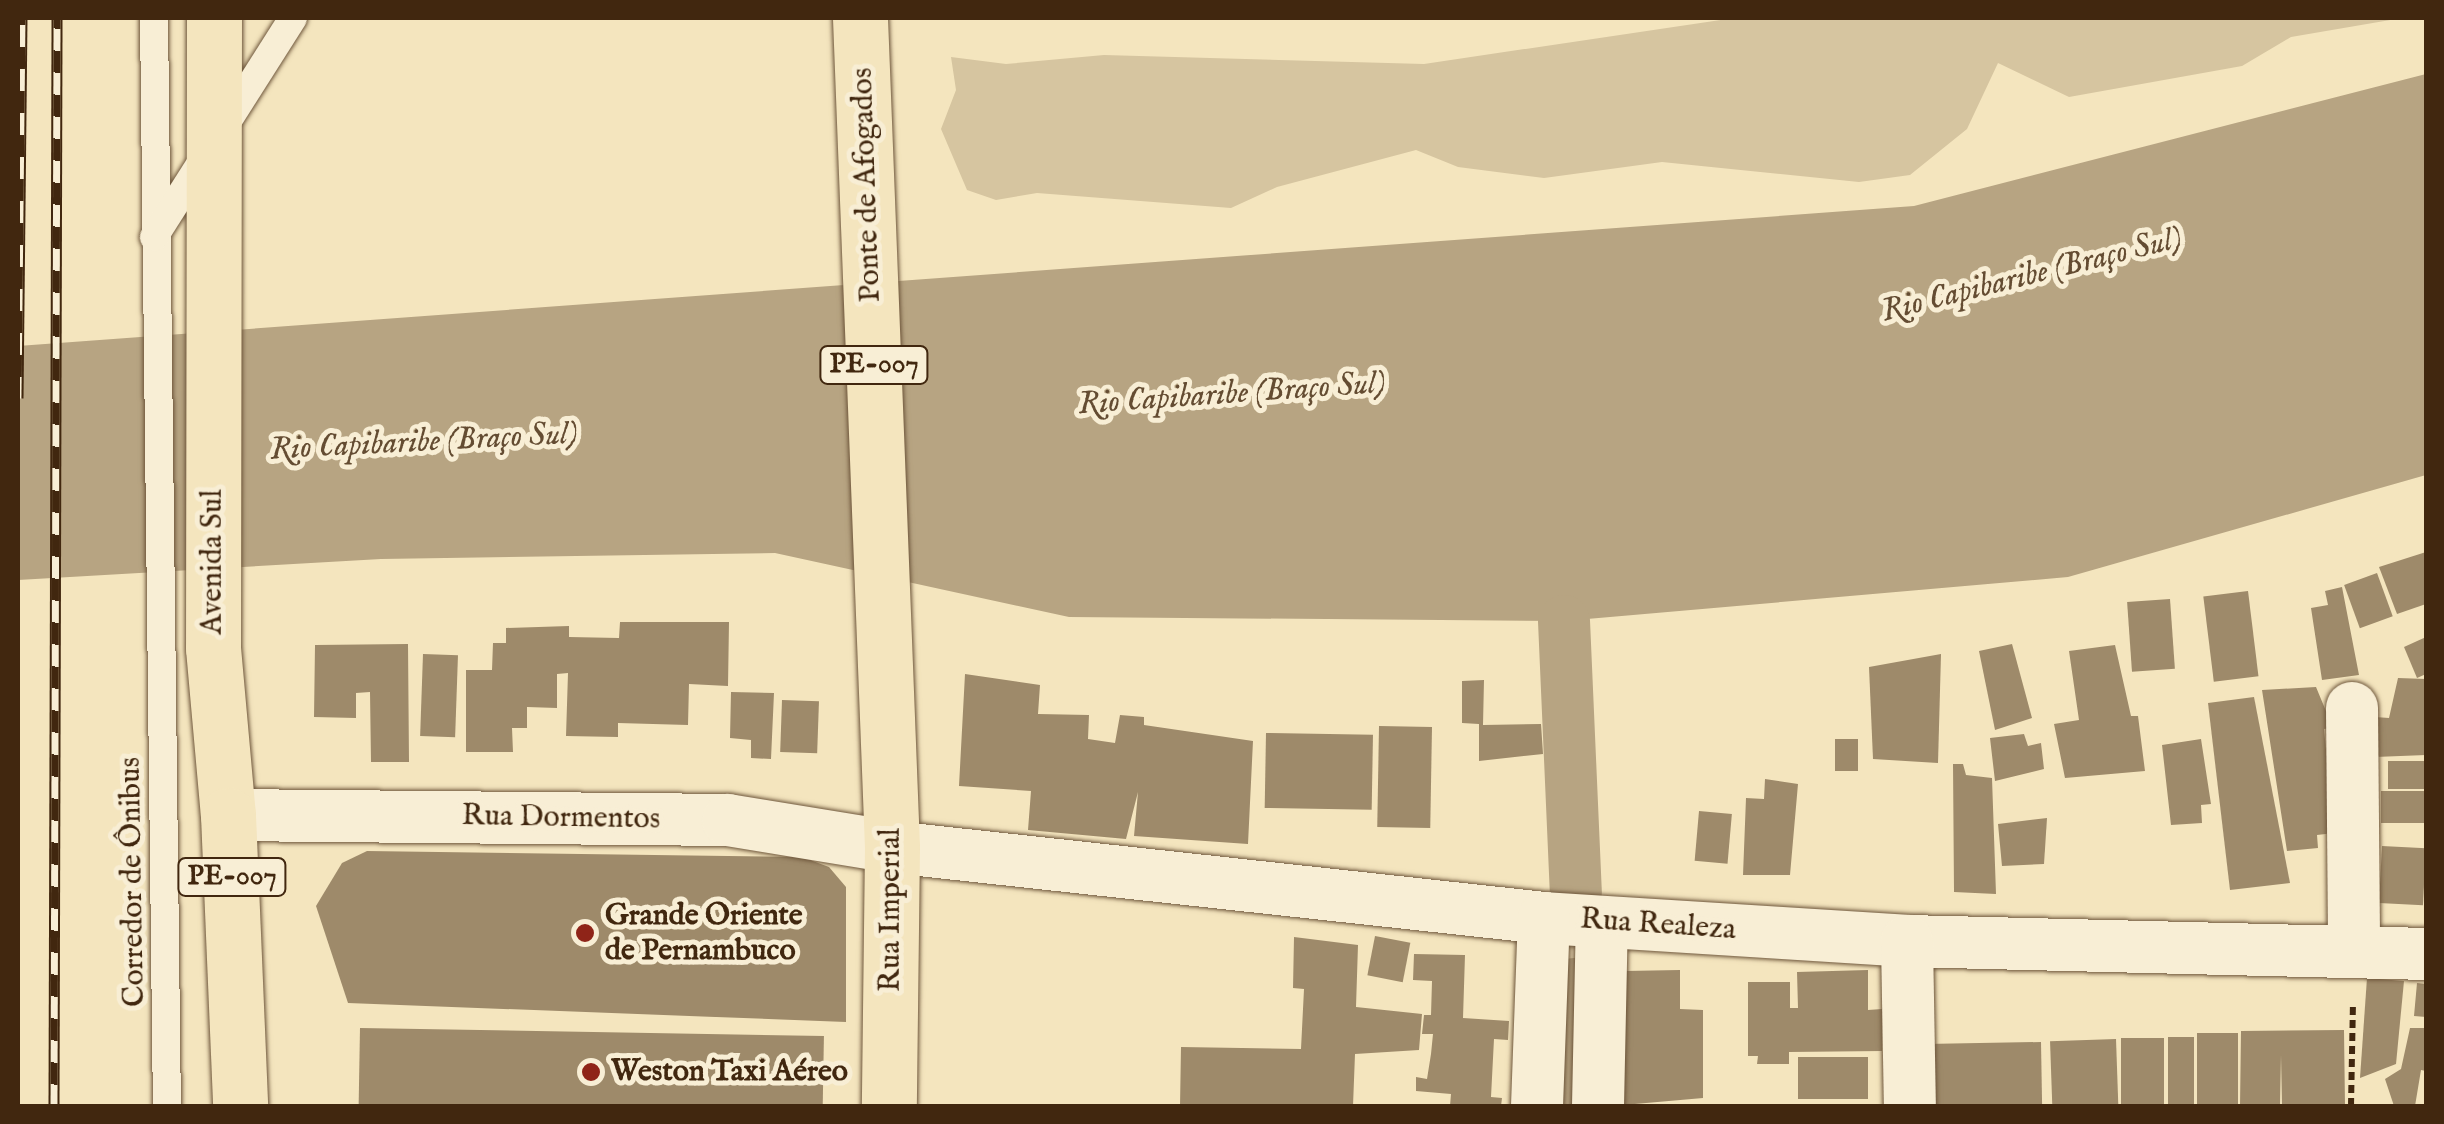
<!DOCTYPE html>
<meta charset="utf-8">
<style>
body{margin:0}
#map{position:relative;width:2444px;height:1124px;overflow:hidden;background:#f4e5be;font-family:"IM FELL English",serif}
div>[style]{position:absolute}
[style*='--x']{left:calc(var(--x)*1px);top:calc(var(--y)*1px);width:calc(var(--w)*1px);rotate:calc(var(--a)*1deg)}
.green>*{inset:0;background:#d6c5a0}
.water>*{inset:0;background:#b7a482}
.canal>*{height:52px;margin:-26px;padding:0 26px;transform-origin:26px;border-radius:26px;background:#b7a482}
.building>*{inset:0;background:#9e8a6a;transform-origin:0 0}
.path>*{height:6px;margin-top:-3px;transform-origin:0;background:repeating-linear-gradient(90deg,#41270f 0 8px,transparent 0 13px)}
.roads{filter:drop-shadow(0 0 2px #6e563b) drop-shadow(0 0 2px #6e563b)}
.lane>*{height:28px;margin:-14px;padding:0 14px;transform-origin:14px;border-radius:14px;background:#f8eed5}
.street>*{height:52px;margin:-26px;padding:0 26px;transform-origin:26px;border-radius:26px;background:#f8eed5}
.highway>*{height:55px;margin:-27.5px;padding:0 27.5px;transform-origin:27.5px;border-radius:27.5px;background:#f4e5be}
.rail>*{height:11px;margin-top:-5.5px;transform-origin:0;background:repeating-linear-gradient(90deg,#f8eed5 0 22px,#41270f 0 44px);box-sizing:border-box;border-block:2px solid #41270f}
.dots>*{width:28px;height:28px;translate:-50% -50%;box-sizing:border-box;border:5px solid #f8eed5;border-radius:50%}
span{translate:-50% -50%;white-space:nowrap;text-align:center;line-height:1.15;-webkit-text-stroke:10px #f8eed5;paint-order:stroke}
.shield-label span{padding:2px 8px;background:#f8eed5;border:2px solid;border-radius:8px;-webkit-text-stroke-width:0}
.shield-label{font-size:28px;color:#41270f;font-weight:700}
.street-label{font-size:30px;color:#41270f}
.poi-label{font-size:30px;color:#41270f;font-weight:700}
.left{translate:0 -50%;text-align:left}
.water-label{font-size:32px;color:#644c32;font-style:italic}
.frame{position:absolute;inset:0;border:20px solid #41270f;pointer-events:none}
</style>
<div id="map">
<div class="green">
<div style="clip-path:polygon(1734px 18px,2402px 18px,2291px 37px,2242px 66px,2069px 97px,1998px 63px,1967px 129px,1910px 175px,1859px 182px,1662px 162px,1544px 178px,1458px 167px,1416px 150px,1277px 187px,1231px 208px,1037px 193px,996px 200px,967px 190px,941px 129px,956px 90px,951px 57px,1006px 64px,1104px 55px,1424px 64px)"></div>
</div>
<div class="water">
<div style="clip-path:polygon(2426px 74px,2426px 475px,2068px 577px,1564px 621px,1069px 617px,775px 553px,381px 559px,18px 580px,18px 346px,1914px 206px)"></div>
</div>
<div class="canal">
<div style="--x:1564;--y:621;--w:272;--a:87.5"></div>
<div style="--x:1572;--y:1106;--w:122;--a:-89.1"></div>
</div>
<div class="building">
<div style="clip-path:polygon(2426px 552px,2426px 604px,2397px 614px,2379px 567px)"></div>
<div style="left:2377px;top:573px;width:46px;height:35px;rotate:70deg"></div>
<div style="clip-path:polygon(2342px 587px,2359px 675px,2322px 680px,2311px 608px,2328px 605px,2325px 591px)"></div>
<div style="left:2248px;top:591px;width:86px;height:45px;rotate:83deg"></div>
<div style="left:2170px;top:599px;width:70px;height:43px;rotate:86deg"></div>
<div style="clip-path:polygon(620px 622px,729px 622px,728px 686px,689px 684px,688px 725px,618px 723px,618px 737px,566px 736px,568px 673px,557px 674px,557px 708px,527px 707px,527px 728px,512px 728px,513px 752px,466px 752px,466px 670px,492px 670px,493px 643px,506px 643px,506px 628px,569px 626px,569px 637px,619px 638px)"></div>
<div style="clip-path:polygon(2426px 637px,2426px 674px,2417px 678px,2404px 647px)"></div>
<div style="clip-path:polygon(408px 644px,409px 762px,371px 762px,370px 692px,356px 693px,356px 718px,314px 717px,315px 645px)"></div>
<div style="clip-path:polygon(2012px 644px,2032px 718px,1995px 730px,1979px 651px)"></div>
<div style="clip-path:polygon(2115px 645px,2131px 716px,2138px 716px,2145px 771px,2065px 778px,2054px 724px,2079px 720px,2069px 651px)"></div>
<div style="left:423px;top:654px;width:35px;height:82px;rotate:2deg"></div>
<div style="clip-path:polygon(1941px 654px,1938px 763px,1873px 759px,1869px 667px)"></div>
<div style="clip-path:polygon(965px 674px,1040px 685px,1038px 714px,1089px 715px,1088px 739px,1115px 743px,1120px 715px,1144px 717px,1144px 725px,1253px 741px,1248px 844px,1134px 836px,1138px 792px,1126px 839px,1028px 830px,1031px 791px,959px 786px)"></div>
<div style="clip-path:polygon(2398px 678px,2426px 679px,2426px 755px,2375px 757px,2375px 717px,2389px 718px)"></div>
<div style="clip-path:polygon(1484px 680px,1483px 725px,1541px 724px,1543px 754px,1479px 761px,1479px 724px,1462px 723px,1462px 681px)"></div>
<div style="clip-path:polygon(2316px 687px,2333px 728px,2324px 729px,2334px 833px,2317px 835px,2318px 848px,2287px 851px,2262px 690px)"></div>
<div style="clip-path:polygon(731px 692px,774px 693px,771px 759px,751px 758px,751px 740px,730px 738px)"></div>
<div style="clip-path:polygon(2254px 697px,2290px 883px,2230px 890px,2208px 703px)"></div>
<div style="left:782px;top:700px;width:37px;height:52px;rotate:2deg"></div>
<div style="left:1432px;top:727px;width:101px;height:53px;rotate:91deg"></div>
<div style="left:1266px;top:733px;width:107px;height:75px;rotate:1deg"></div>
<div style="clip-path:polygon(2024px 734px,2028px 746px,2041px 743px,2044px 769px,1995px 781px,1990px 738px)"></div>
<div style="left:1858px;top:739px;width:32px;height:23px;rotate:90deg"></div>
<div style="clip-path:polygon(2201px 739px,2211px 804px,2201px 805px,2202px 823px,2171px 825px,2162px 745px)"></div>
<div style="left:2426px;top:761px;width:28px;height:38px;rotate:90deg"></div>
<div style="clip-path:polygon(1953px 764px,1963px 764px,1966px 775px,1992px 778px,1996px 894px,1954px 892px)"></div>
<div style="clip-path:polygon(1765px 779px,1798px 784px,1790px 875px,1743px 875px,1746px 798px,1764px 799px)"></div>
<div style="left:2426px;top:791px;width:32px;height:45px;rotate:90deg"></div>
<div style="left:1699px;top:811px;width:33px;height:50px;rotate:5deg"></div>
<div style="clip-path:polygon(2047px 818px,2044px 864px,2002px 866px,1998px 824px)"></div>
<div style="left:2382px;top:846px;width:44px;height:57px;rotate:3deg"></div>
<div style="clip-path:polygon(367px 851px,802px 857px,829px 867px,846px 887px,846px 1022px,348px 1003px,316px 906px,342px 863px)"></div>
<div style="left:1375px;top:936px;width:36px;height:40px;rotate:11deg"></div>
<div style="clip-path:polygon(1294px 937px,1358px 945px,1356px 1007px,1422px 1014px,1419px 1050px,1355px 1054px,1353px 1106px,1180px 1106px,1181px 1047px,1301px 1049px,1304px 989px,1293px 988px)"></div>
<div style="clip-path:polygon(1414px 954px,1465px 955px,1463px 1018px,1509px 1021px,1508px 1040px,1494px 1039px,1491px 1097px,1502px 1098px,1501px 1106px,1450px 1106px,1451px 1094px,1416px 1091px,1416px 1077px,1427px 1079px,1431px 1054px,1433px 1034px,1422px 1034px,1424px 1015px,1431px 1015px,1432px 981px,1413px 980px)"></div>
<div style="clip-path:polygon(1680px 970px,1680px 1009px,1703px 1010px,1703px 1098px,1612px 1106px,1625px 971px)"></div>
<div style="clip-path:polygon(1868px 970px,1868px 1010px,1882px 1009px,1882px 1051px,1789px 1052px,1789px 1064px,1757px 1064px,1758px 1056px,1748px 1056px,1748px 982px,1790px 982px,1790px 1008px,1798px 1008px,1797px 972px)"></div>
<div style="clip-path:polygon(2367px 978px,2404px 981px,2396px 1064px,2360px 1078px)"></div>
<div style="clip-path:polygon(2417px 983px,2426px 984px,2426px 1017px,2414px 1016px)"></div>
<div style="left:360px;top:1028px;width:464px;height:78px;rotate:1deg"></div>
<div style="clip-path:polygon(2410px 1028px,2426px 1028px,2426px 1071px,2421px 1070px,2415px 1106px,2394px 1106px,2385px 1079px,2401px 1069px)"></div>
<div style="clip-path:polygon(2344px 1030px,2345px 1106px,2282px 1106px,2281px 1055px,2280px 1106px,2240px 1106px,2241px 1031px)"></div>
<div style="left:2197px;top:1033px;width:41px;height:73px"></div>
<div style="left:2168px;top:1037px;width:26px;height:69px"></div>
<div style="left:2121px;top:1038px;width:43px;height:68px"></div>
<div style="left:2116px;top:1039px;width:67px;height:66px;rotate:88deg"></div>
<div style="left:2041px;top:1042px;width:64px;height:116px;rotate:89deg"></div>
<div style="left:1798px;top:1057px;width:70px;height:42px"></div>
</div>
<div class="path">
<div style="--x:2351;--y:1106;--w:104;--a:-88.9"></div>
</div>
<div class="roads">
<div class="lane">
<div style="--x:154;--y:18;--w:1088;--a:89.32"></div>
<div style="--x:154;--y:237;--w:259;--a:-57.6"></div>
</div>
<div class="street">
<div style="--x:2352;--y:708;--w:243;--a:89.5"></div>
<div style="--x:228;--y:815;--w:500;--a:0.57"></div>
<div style="--x:728;--y:820;--w:166;--a:9.3"></div>
<div style="--x:892;--y:847;--w:656;--a:6.21"></div>
<div style="--x:1544;--y:918;--w:364;--a:3.6"></div>
<div style="--x:1907;--y:941;--w:519;--a:1.43"></div>
<div style="--x:1907;--y:941;--w:165;--a:89"></div>
<div style="--x:1537;--y:1106;--w:188;--a:-87.9"></div>
<div style="--x:1598;--y:1106;--w:184;--a:-88.8"></div>
</div>
<div class="highway">
<div style="--x:214;--y:18;--w:630;--a:90.09"></div>
<div style="--x:213;--y:648;--w:168;--a:84.9"></div>
<div style="--x:228;--y:815;--w:291;--a:87.6"></div>
<div style="--x:860;--y:18;--w:830;--a:87.79"></div>
<div style="--x:892;--y:847;--w:259;--a:90.7"></div>
</div>
</div>
<div class="rail">
<div style="--x:18;--y:398;--w:380;--a:-89.4"></div>
<div style="--x:54;--y:1106;--w:1088;--a:-89.84"></div>
</div>
<div class="dots">
<div style="left:585px;top:933px;background:#8f2418"></div>
<div style="left:591px;top:1072px;background:#8f2418"></div>
</div>
<div class="shield-label">
<span style="left:874px;top:365px">PE-007</span>
<span style="left:232px;top:877px">PE-007</span>
</div>
<div class="street-label">
<span style="left:867px;top:185px;rotate:-92deg">Ponte de Afogados</span>
<span style="left:213px;top:562px;rotate:-90deg">Avenida Sul</span>
<span style="left:561px;top:818px;rotate:1deg">Rua Dormentos</span>
<span style="left:133px;top:882px;rotate:-91deg">Corredor de Ônibus</span>
<span style="left:891px;top:910px;rotate:-90deg">Rua Imperial</span>
<span style="left:1658px;top:925px;rotate:4deg">Rua Realeza</span>
</div>
<div class="poi-label">
<span class="left" style="left:605px;top:933px">Grande Oriente<br>de Pernambuco</span>
<span class="left" style="left:611px;top:1072px">Weston Taxi Aéreo</span>
</div>
<div class="water-label">
<span style="left:2032px;top:276px;rotate:-14deg">Rio Capibaribe (Braço Sul)</span>
<span style="left:1232px;top:395px;rotate:-4deg">Rio Capibaribe (Braço Sul)</span>
<span style="left:424px;top:443px;rotate:-3deg">Rio Capibaribe (Braço Sul)</span>
</div>
<div class="frame"></div>
</div>
